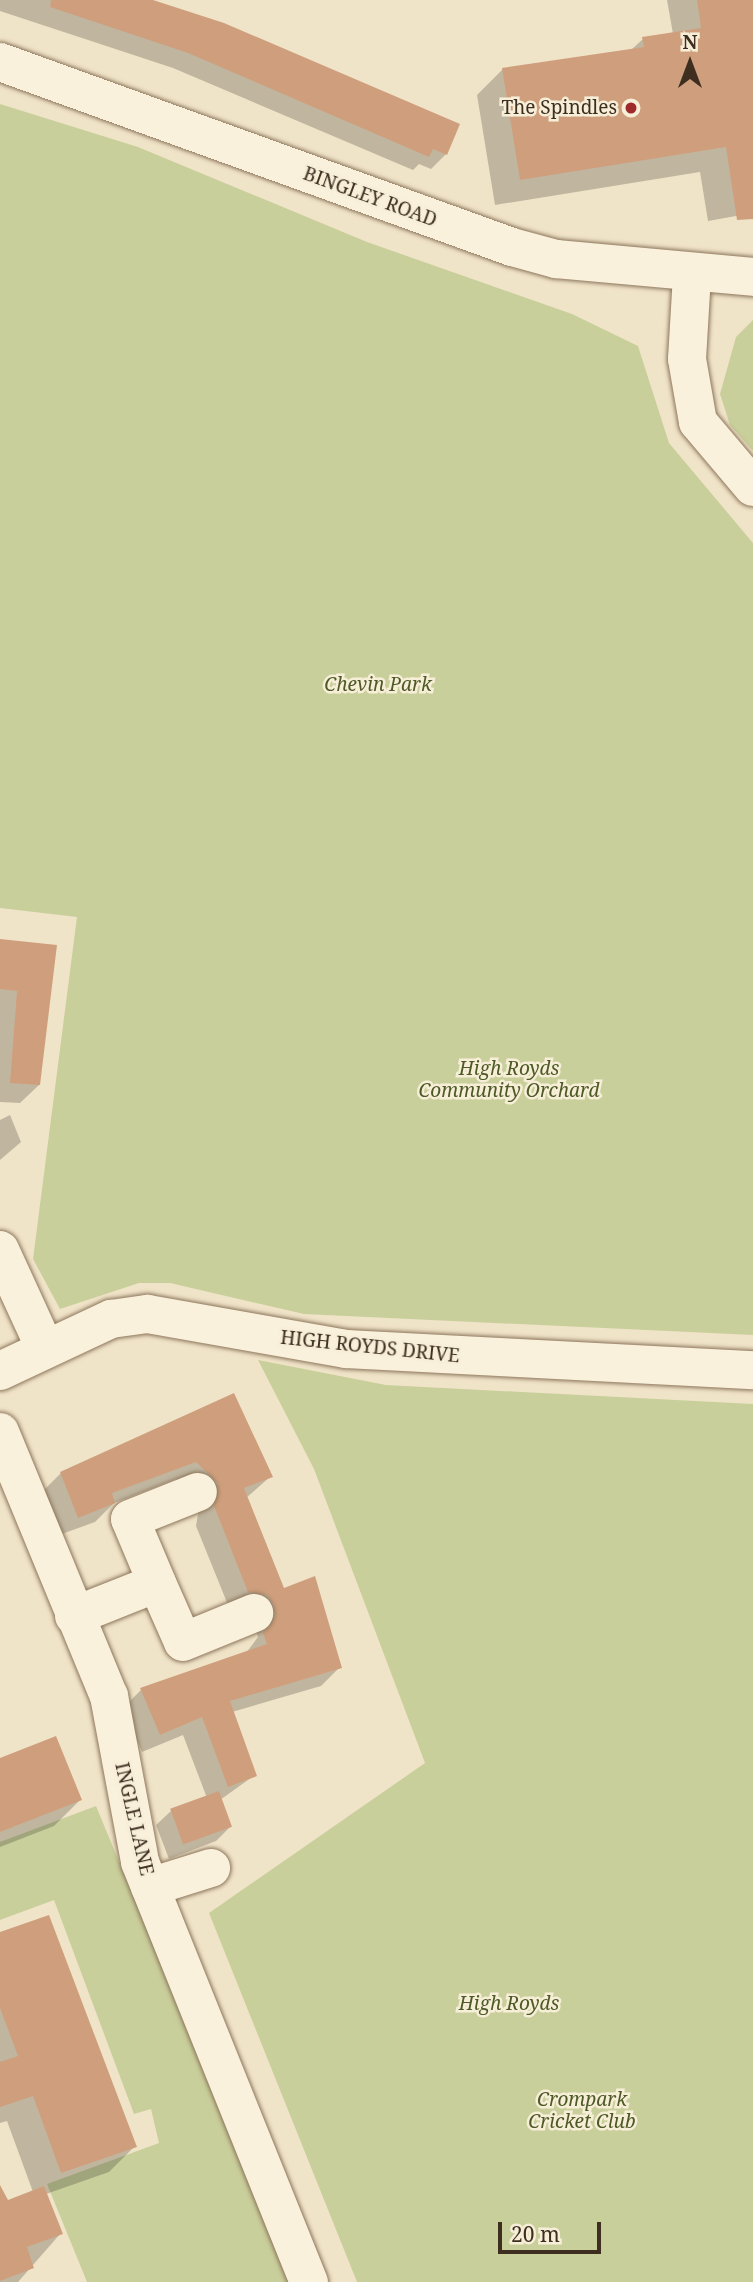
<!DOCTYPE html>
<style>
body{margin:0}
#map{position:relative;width:753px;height:2282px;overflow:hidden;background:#f0e4c8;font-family:"Noto Serif",serif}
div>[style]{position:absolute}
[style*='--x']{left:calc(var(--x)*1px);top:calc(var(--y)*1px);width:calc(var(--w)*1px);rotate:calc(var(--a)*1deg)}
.green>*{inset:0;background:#c9cf9b}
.shadow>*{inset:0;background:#0003}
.building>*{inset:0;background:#cf9f7d;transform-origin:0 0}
.roads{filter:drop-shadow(0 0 2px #8d765c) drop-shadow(0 0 2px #8d765c)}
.minor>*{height:38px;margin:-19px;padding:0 19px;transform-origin:19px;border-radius:19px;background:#faf1dc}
.dots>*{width:19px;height:19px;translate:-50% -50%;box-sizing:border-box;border:4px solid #f7eed8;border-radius:50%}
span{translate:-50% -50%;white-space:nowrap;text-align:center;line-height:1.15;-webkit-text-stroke:5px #f7eed8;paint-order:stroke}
.poi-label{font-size:19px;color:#3d2e20}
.right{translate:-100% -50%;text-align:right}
.street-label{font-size:19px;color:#3d2e20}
.park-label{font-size:19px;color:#4d5a26;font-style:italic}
.north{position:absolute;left:655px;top:28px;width:70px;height:70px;-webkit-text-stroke:5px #f7eed8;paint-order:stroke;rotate:0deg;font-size:19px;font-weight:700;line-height:28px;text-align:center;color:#3d2e20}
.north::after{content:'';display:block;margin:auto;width:24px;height:32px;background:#3d2e20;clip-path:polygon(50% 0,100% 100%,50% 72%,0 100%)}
.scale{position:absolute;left:498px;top:2222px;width:103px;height:32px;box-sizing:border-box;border:4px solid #3d2e20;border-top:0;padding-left:9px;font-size:21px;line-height:24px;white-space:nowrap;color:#3d2e20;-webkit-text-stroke:5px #f7eed8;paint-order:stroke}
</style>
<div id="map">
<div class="green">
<div style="clip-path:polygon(0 104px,138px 147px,367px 242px,572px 314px,638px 346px,669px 443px,753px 543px,753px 1335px,304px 1314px,170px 1283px,139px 1283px,60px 1309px,33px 1259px,77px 917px,0 908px)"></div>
<div style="clip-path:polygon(753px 320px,753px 451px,730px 425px,720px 394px,736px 337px)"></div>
<div style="clip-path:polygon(258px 1360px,386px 1385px,753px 1404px,753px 2282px,357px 2282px,209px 1913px,425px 1763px,314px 1469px)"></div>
<div style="clip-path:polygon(96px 1806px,293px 2282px,87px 2282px,47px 2184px,159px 2143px,151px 2109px,134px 2114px,54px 1900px,0 1920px,0 1842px)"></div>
</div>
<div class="shadow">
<div style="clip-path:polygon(0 0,148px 0,446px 154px,431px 169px,419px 164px,413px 170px,173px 68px,0 11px)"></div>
<div style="clip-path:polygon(667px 0,753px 0,753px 213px,708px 221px,700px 172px,495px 205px,477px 95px,503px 69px,631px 50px,643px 39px,673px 34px)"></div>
<div style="clip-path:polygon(0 941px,55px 946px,39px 1085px,20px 1103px,0 1102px)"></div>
<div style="clip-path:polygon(10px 1115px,21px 1142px,0 1160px,0 1120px)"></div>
<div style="clip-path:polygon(234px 1395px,271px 1476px,246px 1498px,283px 1590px,340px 1667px,321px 1686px,232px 1712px,255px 1775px,220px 1800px,230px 1827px,216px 1841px,169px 1859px,156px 1825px,171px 1811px,207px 1798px,183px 1735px,142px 1752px,123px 1708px,141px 1690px,246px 1653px,258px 1637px,250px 1614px,230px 1610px,196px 1526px,200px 1502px,176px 1479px,114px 1503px,95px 1522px,59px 1535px,42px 1492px,61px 1473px)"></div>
<div style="clip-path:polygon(0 1760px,80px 1800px,54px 1826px,0 1847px)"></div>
<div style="clip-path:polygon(0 1934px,135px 2146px,109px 2172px,46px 2194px,61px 2233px,18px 2282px,0 2282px,0 2205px,33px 2192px,7px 2121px,0 2123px)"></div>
</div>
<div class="building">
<div style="clip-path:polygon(51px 0,153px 0,224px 23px,460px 124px,447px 155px,433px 149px,429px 157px,188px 53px,50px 7px)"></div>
<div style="clip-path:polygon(697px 0,753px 0,753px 219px,737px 220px,726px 147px,520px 180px,502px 68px,644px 47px,642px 37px,701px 28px)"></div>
<div style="clip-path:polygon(0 939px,57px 945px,40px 1085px,10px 1083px,17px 991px,0 989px)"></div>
<div style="clip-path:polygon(234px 1393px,273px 1477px,244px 1488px,284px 1588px,315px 1576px,342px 1668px,230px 1701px,257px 1776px,228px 1787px,202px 1717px,160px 1735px,140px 1688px,267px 1644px,263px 1633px,275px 1617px,274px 1605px,267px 1595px,248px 1592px,214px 1506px,218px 1483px,196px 1462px,112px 1493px,115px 1503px,78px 1518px,60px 1472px)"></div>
<div style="clip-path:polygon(56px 1736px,82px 1800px,0 1832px,0 1758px)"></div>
<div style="left:219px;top:1791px;width:38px;height:52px;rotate:70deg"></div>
<div style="clip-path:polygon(49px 1915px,137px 2147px,61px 2173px,33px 2096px,0 2107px,0 2062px,18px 2056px,0 2008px,0 1932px)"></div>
<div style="clip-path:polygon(0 2185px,8px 2200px,44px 2186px,63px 2234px,27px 2247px,34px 2268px,0 2281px)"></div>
</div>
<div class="roads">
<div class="minor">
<div style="--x:0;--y:62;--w:544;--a:19.87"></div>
<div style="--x:512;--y:247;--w:46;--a:15.3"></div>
<div style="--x:556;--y:259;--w:198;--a:5.2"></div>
<div style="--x:692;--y:275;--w:84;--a:93.4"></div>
<div style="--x:687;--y:359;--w:64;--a:80.1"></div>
<div style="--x:698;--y:422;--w:85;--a:49.8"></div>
<div style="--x:0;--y:1250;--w:106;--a:65.4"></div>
<div style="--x:0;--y:1371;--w:123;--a:-25.1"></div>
<div style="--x:111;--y:1319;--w:37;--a:-8"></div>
<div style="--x:148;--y:1314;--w:201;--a:10"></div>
<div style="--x:346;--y:1349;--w:408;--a:3"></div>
<div style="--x:0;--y:1432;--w:286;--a:67.6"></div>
<div style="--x:109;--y:1696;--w:169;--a:79.4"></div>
<div style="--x:140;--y:1862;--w:453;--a:68.1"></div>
<div style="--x:157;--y:1583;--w:64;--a:66.2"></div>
<div style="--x:183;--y:1642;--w:77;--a:-22.2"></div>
<div style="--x:74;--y:1616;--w:89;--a:-21.7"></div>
<div style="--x:157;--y:1583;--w:69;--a:-112.9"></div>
<div style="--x:130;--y:1519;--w:73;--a:-21.7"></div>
<div style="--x:150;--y:1887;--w:64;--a:-17.3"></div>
</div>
</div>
<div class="dots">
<div style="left:631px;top:108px;background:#9e2a2b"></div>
</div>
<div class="poi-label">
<span class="right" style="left:617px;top:108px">The Spindles</span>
</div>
<div class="street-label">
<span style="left:370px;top:197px;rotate:20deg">BINGLEY ROAD</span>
<span style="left:370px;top:1347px;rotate:6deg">HIGH ROYDS DRIVE</span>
<span style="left:134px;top:1819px;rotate:77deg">INGLE LANE</span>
</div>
<div class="park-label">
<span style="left:378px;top:685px">Chevin Park</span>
<span style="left:509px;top:1080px">High Royds<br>Community Orchard</span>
<span style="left:509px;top:2004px">High Royds</span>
<span style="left:582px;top:2111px">Crompark<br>Cricket Club</span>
</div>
<div class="north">N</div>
<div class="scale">20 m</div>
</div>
